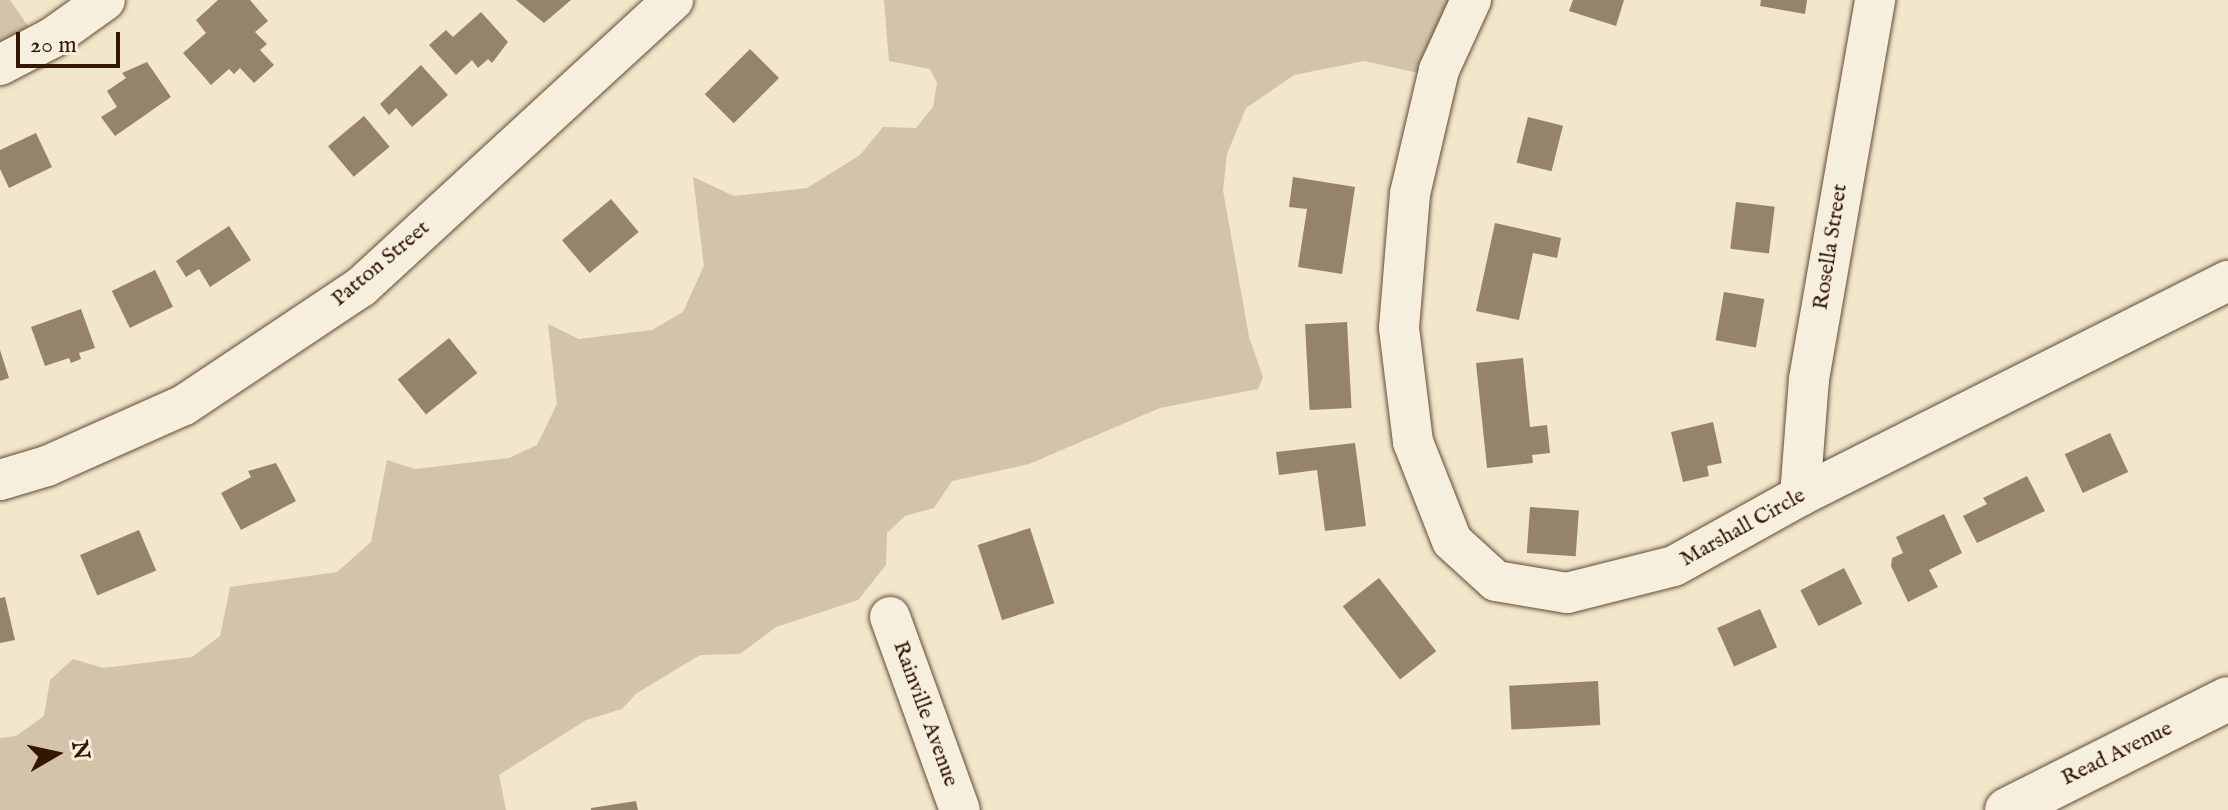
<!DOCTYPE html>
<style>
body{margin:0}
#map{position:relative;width:2228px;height:810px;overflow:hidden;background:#f2e6cb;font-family:"IM FELL English",serif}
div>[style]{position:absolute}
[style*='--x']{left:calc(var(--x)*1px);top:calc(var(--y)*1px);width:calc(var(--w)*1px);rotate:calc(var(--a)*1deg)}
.green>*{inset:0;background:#d2c3a9}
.building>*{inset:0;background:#96836b;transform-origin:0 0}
.roads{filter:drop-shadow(0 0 2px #634b35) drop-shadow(0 0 2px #634b35)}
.street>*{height:40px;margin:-20px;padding:0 20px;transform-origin:20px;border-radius:20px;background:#f7efdd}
.secondary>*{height:44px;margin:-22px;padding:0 22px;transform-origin:22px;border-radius:22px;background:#f7efdd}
span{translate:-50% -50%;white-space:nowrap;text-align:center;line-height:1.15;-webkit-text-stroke:6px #f7efdd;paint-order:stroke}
.street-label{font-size:22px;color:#331703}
.north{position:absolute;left:16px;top:714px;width:80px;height:80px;-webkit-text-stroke:6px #f7efdd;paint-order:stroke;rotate:81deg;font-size:22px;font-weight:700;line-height:32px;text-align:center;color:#331703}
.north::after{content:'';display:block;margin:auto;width:28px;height:36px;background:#331703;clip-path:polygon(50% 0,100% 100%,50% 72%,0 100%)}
.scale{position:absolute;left:16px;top:32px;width:104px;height:36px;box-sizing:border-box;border:4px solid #331703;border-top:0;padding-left:10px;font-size:24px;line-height:28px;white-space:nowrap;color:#331703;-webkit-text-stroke:6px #f7efdd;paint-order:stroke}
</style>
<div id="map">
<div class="green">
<div style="clip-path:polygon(0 0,10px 0,41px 45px,0 69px)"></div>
<div style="clip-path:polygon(884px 0,1475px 0,1432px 76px,1364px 61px,1294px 75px,1246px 108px,1227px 154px,1223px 190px,1249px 337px,1263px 377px,1258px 389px,1160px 408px,1029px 464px,952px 481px,934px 508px,905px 516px,887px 533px,886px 565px,858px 600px,776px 627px,740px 654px,700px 655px,637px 693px,622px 709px,586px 720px,499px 775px,506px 810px,0 810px,0 738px,16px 736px,44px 716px,50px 680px,73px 659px,103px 668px,192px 657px,220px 636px,230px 587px,337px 572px,371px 542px,387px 460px,415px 469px,509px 458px,537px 445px,557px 404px,548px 324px,579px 339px,652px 330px,683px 312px,704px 266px,693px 177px,734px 196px,807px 188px,860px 155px,883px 127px,916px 128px,933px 107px,937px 83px,930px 69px,889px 61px)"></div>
</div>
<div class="building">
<div style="clip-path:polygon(218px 0,250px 0,268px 21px,255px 32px,267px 44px,260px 50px,274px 65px,254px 83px,240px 68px,234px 74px,229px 69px,211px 85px,183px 53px,206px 33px,196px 20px)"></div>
<div style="clip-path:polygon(516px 0,571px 0,544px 23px)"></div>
<div style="clip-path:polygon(1573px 0,1624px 0,1616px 26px,1569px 11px)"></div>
<div style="clip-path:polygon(1761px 0,1807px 0,1805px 14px,1760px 6px)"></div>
<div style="clip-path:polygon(481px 12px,508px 42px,492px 63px,488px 59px,478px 68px,472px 60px,456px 75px,429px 45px,446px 30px,453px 37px)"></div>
<div style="left:750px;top:49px;width:41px;height:64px;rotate:45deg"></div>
<div style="clip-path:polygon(147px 62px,171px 97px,115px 136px,101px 117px,117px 107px,107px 91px,126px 78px,122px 73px)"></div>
<div style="clip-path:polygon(421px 65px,448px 95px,412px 127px,396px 108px,389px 115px,380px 104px)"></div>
<div style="left:364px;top:116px;width:40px;height:47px;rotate:50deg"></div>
<div style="left:1528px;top:117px;width:36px;height:47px;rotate:14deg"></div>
<div style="clip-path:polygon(36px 133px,52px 167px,9px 188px,0 169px,0 150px)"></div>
<div style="clip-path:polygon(1293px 177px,1355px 187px,1342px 274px,1298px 267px,1307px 209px,1289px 207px)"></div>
<div style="left:611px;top:199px;width:43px;height:64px;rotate:50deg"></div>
<div style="left:1736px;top:202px;width:39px;height:47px;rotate:7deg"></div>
<div style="clip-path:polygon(1495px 223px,1561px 238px,1557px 258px,1533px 253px,1519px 320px,1476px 311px)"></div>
<div style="clip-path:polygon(229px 226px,251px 260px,210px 287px,199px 269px,186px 277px,176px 261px)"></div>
<div style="left:155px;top:270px;width:41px;height:48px;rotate:64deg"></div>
<div style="left:1724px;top:292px;width:41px;height:49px;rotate:10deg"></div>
<div style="clip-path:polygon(81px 309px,95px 348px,79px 353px,81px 359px,71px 363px,69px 358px,45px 366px,31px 327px)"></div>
<div style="left:1347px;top:322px;width:86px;height:42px;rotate:87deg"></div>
<div style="left:449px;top:338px;width:45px;height:66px;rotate:51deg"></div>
<div style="clip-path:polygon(0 350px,9px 378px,0 381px)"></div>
<div style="clip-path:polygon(1523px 358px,1530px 427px,1547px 425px,1550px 453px,1532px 455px,1533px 463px,1487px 468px,1476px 363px)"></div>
<div style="clip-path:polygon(1713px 422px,1722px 463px,1707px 466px,1709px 476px,1683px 482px,1671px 432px)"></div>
<div style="left:2110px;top:433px;width:43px;height:50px;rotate:65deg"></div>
<div style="clip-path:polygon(1355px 443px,1366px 526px,1325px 531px,1317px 470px,1279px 475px,1276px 452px)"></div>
<div style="clip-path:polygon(276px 463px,296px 501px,241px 530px,221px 493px,251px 477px,248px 471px)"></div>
<div style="clip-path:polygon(2027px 476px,2045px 511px,1977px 543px,1963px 516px,1987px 504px,1983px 498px)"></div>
<div style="left:1530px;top:507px;width:49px;height:46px;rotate:4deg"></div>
<div style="clip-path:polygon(1944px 514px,1962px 553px,1929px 570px,1938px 587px,1908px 602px,1891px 566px,1892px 558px,1903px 553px,1896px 537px)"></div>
<div style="left:1030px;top:528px;width:79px;height:55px;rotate:72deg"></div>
<div style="left:139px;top:530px;width:44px;height:64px;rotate:67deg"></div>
<div style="left:1844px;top:568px;width:40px;height:49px;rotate:63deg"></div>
<div style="left:1379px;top:578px;width:93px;height:46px;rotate:52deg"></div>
<div style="clip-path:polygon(5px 597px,15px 640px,0 643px,0 598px)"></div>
<div style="left:1760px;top:609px;width:42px;height:47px;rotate:66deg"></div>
<div style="left:1598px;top:681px;width:44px;height:89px;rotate:87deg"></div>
<div style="clip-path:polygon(636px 801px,638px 810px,591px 810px,591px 808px)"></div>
</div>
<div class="roads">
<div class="street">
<div style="--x:1471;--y:0;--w:77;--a:114.6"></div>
<div style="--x:1439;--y:70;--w:127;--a:103.2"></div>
<div style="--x:1410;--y:194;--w:134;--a:94.7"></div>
<div style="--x:1399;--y:328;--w:115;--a:83"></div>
<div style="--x:1413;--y:442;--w:106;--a:68.5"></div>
<div style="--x:1452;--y:541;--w:59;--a:42.3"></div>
<div style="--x:1496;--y:581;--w:72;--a:9.6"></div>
<div style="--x:1567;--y:593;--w:110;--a:-14.2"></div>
<div style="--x:1674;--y:566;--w:144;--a:-29.1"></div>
<div style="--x:1800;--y:496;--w:479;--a:-26.7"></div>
<div style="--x:0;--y:65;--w:59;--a:-27.4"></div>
<div style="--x:52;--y:38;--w:65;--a:-35.6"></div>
<div style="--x:0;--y:480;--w:49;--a:-16.6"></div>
<div style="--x:47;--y:466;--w:150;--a:-24"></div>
<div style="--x:184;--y:405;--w:213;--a:-33.7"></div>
<div style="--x:361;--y:287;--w:424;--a:-42.6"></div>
<div style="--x:1800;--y:496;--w:117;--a:-85.6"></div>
<div style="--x:1809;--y:379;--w:385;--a:-80.1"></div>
<div style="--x:890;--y:617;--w:205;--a:70.1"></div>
</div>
<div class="secondary">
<div style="--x:2007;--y:810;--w:247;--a:-26.7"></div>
</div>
</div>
<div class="street-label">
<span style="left:1831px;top:247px;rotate:-81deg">Rosella Street</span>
<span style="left:381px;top:264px;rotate:-40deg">Patton Street</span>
<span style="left:1743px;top:528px;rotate:-29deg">Marshall Circle</span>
<span style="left:925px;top:714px;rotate:70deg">Rainville Avenue</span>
<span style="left:2117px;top:754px;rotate:-26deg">Read Avenue</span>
</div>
<div class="north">N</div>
<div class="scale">20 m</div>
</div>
